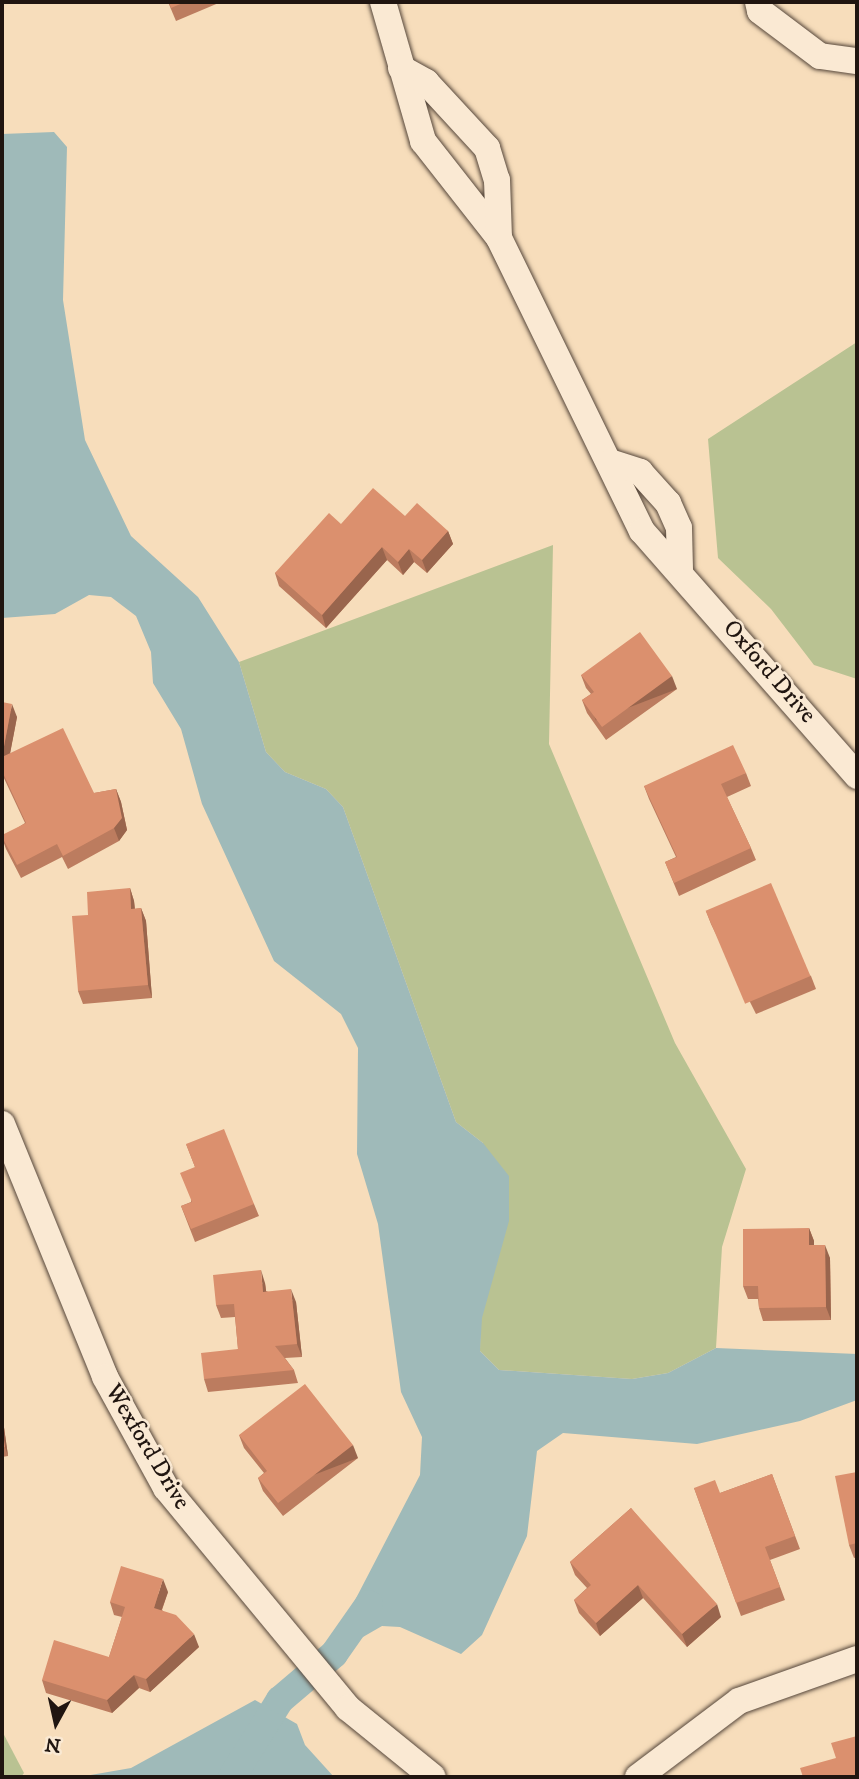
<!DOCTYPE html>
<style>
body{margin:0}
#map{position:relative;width:859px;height:1779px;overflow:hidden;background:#f7ddbb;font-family:"IM FELL DW Pica",serif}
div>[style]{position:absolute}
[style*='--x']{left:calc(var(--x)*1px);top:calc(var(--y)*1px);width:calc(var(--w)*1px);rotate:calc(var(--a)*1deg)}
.green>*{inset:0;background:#b9c292}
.water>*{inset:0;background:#9fbab9}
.canal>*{height:28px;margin:-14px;padding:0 14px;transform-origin:14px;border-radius:14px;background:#9fbab9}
.roads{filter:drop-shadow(0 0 2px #56473b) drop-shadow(0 0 2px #56473b)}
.minor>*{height:26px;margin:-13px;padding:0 13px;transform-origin:13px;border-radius:13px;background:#fae9d3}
.wall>*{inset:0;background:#bc7c5f}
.shaded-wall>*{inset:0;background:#99654d;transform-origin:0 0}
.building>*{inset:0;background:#db906e;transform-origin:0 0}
span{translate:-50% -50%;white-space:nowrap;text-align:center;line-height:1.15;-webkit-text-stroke:5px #fae9d3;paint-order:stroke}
.street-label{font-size:24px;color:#201510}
.frame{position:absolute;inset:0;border:4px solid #201510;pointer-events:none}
.north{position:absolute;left:21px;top:1688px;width:70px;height:70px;-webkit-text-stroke:5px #fae9d3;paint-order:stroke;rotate:188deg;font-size:19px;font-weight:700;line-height:28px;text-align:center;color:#201510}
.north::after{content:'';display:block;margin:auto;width:24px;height:32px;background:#201510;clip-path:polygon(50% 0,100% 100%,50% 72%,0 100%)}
</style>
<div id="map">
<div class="green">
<div style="clip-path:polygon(857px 342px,857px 679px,814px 665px,771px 609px,718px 558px,708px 439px)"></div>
<div style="clip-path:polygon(553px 545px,549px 744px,675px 1043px,746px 1169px,722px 1247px,716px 1348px,668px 1373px,632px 1379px,499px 1370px,480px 1351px,483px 1143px,456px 1122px,343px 807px,326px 789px,285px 772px,266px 752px,239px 662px)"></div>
<div style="clip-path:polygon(2px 1731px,24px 1773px,21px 1777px,2px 1777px)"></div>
</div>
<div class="water">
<div style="clip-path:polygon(54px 132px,67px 147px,63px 300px,85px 440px,131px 536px,198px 597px,239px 662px,266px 752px,285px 772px,326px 789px,343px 807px,456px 1122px,483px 1143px,509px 1176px,509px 1221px,482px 1318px,480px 1351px,499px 1370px,632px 1379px,668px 1373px,716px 1348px,857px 1354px,857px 1400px,800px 1421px,697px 1444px,563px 1433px,537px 1451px,527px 1536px,482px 1635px,461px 1654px,400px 1627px,382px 1626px,356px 1641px,339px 1631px,420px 1475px,422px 1437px,401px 1392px,378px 1224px,357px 1154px,358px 1048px,341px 1014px,274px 961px,202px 804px,181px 729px,153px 683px,151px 652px,136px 616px,111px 597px,89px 595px,55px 614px,2px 618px,2px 134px)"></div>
<div style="clip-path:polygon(255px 1700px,297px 1724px,305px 1745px,334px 1777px,79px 1777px,131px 1768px)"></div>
</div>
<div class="canal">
<div style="--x:232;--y:1777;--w:91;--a:-58.1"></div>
<div style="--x:280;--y:1700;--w:71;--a:-40.4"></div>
<div style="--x:334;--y:1654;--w:61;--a:-55"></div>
</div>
<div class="roads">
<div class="minor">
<div style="--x:383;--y:2;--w:145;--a:73.9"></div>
<div style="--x:423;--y:141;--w:123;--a:51.9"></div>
<div style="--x:499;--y:238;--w:326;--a:64"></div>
<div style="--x:642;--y:531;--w:326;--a:48.7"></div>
<div style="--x:758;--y:2;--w:9;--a:77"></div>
<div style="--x:760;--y:11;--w:75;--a:36.9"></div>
<div style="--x:820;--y:56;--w:37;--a:8"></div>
<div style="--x:401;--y:68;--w:29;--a:29"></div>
<div style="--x:426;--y:82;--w:90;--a:47.3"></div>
<div style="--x:487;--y:148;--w:34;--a:73"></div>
<div style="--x:497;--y:180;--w:58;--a:88"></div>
<div style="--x:610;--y:462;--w:32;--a:18"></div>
<div style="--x:640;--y:472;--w:42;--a:47.9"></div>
<div style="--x:668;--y:503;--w:27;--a:66"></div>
<div style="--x:679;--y:528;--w:42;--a:88.6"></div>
<div style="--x:2;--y:1124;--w:273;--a:67.8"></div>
<div style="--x:105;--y:1377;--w:127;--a:61.2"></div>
<div style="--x:166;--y:1488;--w:286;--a:50.4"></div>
<div style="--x:348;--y:1708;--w:109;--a:39.1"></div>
<div style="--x:638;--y:1777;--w:126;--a:-37"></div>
<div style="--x:739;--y:1701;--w:125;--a:-19.6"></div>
</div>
</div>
<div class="wall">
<div style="clip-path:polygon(168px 2px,221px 2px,176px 21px)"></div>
<div style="clip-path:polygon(405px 516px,448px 531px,453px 544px,427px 573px,414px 562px,403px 575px,387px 560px,326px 628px,279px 586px,275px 573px,341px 524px)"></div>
<div style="clip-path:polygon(581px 675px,677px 689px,606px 740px,587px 713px,582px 700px,591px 694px,586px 688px)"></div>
<div style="clip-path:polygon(2px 702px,17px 717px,10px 753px,94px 793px,116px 789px,121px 802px,127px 830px,119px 841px,68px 869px,62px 857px,21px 878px,6px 849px,2px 838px,25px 823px,2px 774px)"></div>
<div style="clip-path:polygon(746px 773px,751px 786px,727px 797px,751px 848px,756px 860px,679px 896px,665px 862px,676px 857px,649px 799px,644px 786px)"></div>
<div style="clip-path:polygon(130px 888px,134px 901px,135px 909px,141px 908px,146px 921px,152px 998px,83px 1004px,78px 991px,88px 915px)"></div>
<div style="clip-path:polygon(706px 911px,811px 976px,816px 989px,756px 1014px,711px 924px)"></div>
<div style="clip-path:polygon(186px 1144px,254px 1204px,259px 1216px,195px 1242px,181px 1206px,191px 1202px,195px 1167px)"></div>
<div style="clip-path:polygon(809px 1228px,814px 1241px,814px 1245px,830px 1258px,831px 1320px,763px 1321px,759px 1308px,758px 1299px,748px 1299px,743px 1286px)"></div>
<div style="clip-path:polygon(265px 1283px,266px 1291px,296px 1302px,302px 1357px,285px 1358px,294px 1370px,298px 1383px,208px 1392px,204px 1379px,238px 1349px,235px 1317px,221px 1318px,216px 1305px)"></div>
<div style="clip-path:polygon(2px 1413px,8px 1456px,2px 1457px)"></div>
<div style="clip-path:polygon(239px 1435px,358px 1458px,283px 1516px,263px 1491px,258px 1478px,264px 1473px,244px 1448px)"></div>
<div style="clip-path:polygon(857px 1472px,857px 1557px,854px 1558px,849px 1545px)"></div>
<div style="clip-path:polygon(772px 1474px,800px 1549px,770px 1560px,785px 1600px,741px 1616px,694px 1488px,720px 1493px)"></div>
<div style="clip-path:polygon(631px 1508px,721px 1617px,687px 1647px,643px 1598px,600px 1636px,579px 1613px,574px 1600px,587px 1588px,575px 1575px,570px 1562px)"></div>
<div style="clip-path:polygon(168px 1592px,162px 1610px,199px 1647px,150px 1692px,139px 1688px,112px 1713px,46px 1693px,42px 1680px,109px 1657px,122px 1617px,114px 1615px,110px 1602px)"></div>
</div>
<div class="shaded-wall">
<div style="clip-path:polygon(448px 531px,453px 544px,427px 573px,422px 560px)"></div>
<div style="clip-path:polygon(382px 547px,387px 560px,326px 628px,322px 615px)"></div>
<div style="clip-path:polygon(409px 549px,414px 562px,403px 575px,398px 562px)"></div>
<div style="left:672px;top:676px;width:14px;height:87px;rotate:69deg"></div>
<div style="clip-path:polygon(12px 704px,17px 717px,7px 770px,2px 757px)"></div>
<div style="clip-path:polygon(116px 789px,121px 802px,127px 830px,119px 841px,114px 828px)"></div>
<div style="clip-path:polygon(130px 888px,134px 901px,136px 922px,131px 909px)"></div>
<div style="clip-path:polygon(141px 908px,146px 921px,152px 998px,148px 985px)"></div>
<div style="clip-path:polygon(809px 1228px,814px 1241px,814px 1258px,809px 1245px)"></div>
<div style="clip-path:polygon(825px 1245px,830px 1258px,831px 1320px,826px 1307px)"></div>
<div style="clip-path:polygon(261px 1270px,265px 1283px,268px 1305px,263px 1292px)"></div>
<div style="clip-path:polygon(291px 1289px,296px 1302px,302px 1357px,297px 1344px)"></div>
<div style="clip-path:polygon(2px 1413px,8px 1456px,5px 1447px,2px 1427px)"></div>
<div style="left:353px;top:1445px;width:14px;height:95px;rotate:69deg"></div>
<div style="clip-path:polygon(163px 1579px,168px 1592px,158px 1620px,154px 1608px)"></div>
<div style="clip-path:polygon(638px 1585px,643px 1598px,600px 1636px,596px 1623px)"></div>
<div style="clip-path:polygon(717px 1604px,721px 1617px,687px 1647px,682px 1634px)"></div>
<div style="clip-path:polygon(194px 1634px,199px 1647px,150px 1692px,146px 1679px)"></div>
<div style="clip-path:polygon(134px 1675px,139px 1688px,112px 1713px,107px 1700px)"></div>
</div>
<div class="building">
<div style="clip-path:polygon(169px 2px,185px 2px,171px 8px)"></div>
<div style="clip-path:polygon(373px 488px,405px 516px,417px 503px,448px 531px,422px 560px,409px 549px,398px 562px,382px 547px,322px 615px,275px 573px,329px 513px,341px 524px)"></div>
<div style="clip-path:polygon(640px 632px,672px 676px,602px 727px,582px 700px,594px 692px,581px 675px)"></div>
<div style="clip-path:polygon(2px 702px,12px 704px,2px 757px,63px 728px,94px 793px,116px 789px,122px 818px,114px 828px,63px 856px,57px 844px,17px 865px,2px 837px,2px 835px,26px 823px,2px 771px)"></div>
<div style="clip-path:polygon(733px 745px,746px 773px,721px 784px,751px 848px,674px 883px,665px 862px,677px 857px,644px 786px)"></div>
<div style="left:771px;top:883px;width:101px;height:71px;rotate:67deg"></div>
<div style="clip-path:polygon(130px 888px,131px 909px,141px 908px,148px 985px,78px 991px,72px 916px,88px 915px,87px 892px)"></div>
<div style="clip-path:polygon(224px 1129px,254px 1204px,191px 1229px,181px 1206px,192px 1202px,180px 1173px,195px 1167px,186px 1144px)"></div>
<div style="clip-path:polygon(809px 1228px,809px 1245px,825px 1245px,826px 1307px,759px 1308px,758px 1286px,743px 1286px,743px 1229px)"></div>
<div style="clip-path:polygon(261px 1270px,263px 1292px,291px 1289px,297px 1344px,275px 1346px,294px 1370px,204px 1379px,201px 1353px,238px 1349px,234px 1304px,216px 1305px,213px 1275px)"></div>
<div style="clip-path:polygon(305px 1384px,353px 1445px,278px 1503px,258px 1478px,267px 1471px,239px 1435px)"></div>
<div style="clip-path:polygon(2px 1427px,5px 1447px,2px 1448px)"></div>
<div style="clip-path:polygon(857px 1472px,857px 1543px,849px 1545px,835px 1476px)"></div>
<div style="clip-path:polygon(772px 1474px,795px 1536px,765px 1547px,780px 1587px,736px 1603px,694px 1488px,715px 1480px,720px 1493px)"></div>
<div style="clip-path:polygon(631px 1508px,717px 1604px,682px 1634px,638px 1585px,596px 1623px,574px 1600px,591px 1585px,570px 1562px)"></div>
<div style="clip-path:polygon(121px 1566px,163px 1579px,154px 1608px,176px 1615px,194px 1634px,146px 1679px,134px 1675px,107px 1700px,42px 1680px,54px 1640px,109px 1657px,125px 1607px,110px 1602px)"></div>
<div style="clip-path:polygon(857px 1736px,857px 1777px,803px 1777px,800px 1768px,836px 1758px,831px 1743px)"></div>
</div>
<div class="street-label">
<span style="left:769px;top:672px;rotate:49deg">Oxford Drive</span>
<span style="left:147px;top:1447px;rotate:59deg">Wexford Drive</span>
</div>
<div class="frame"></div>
<div class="north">N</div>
</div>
